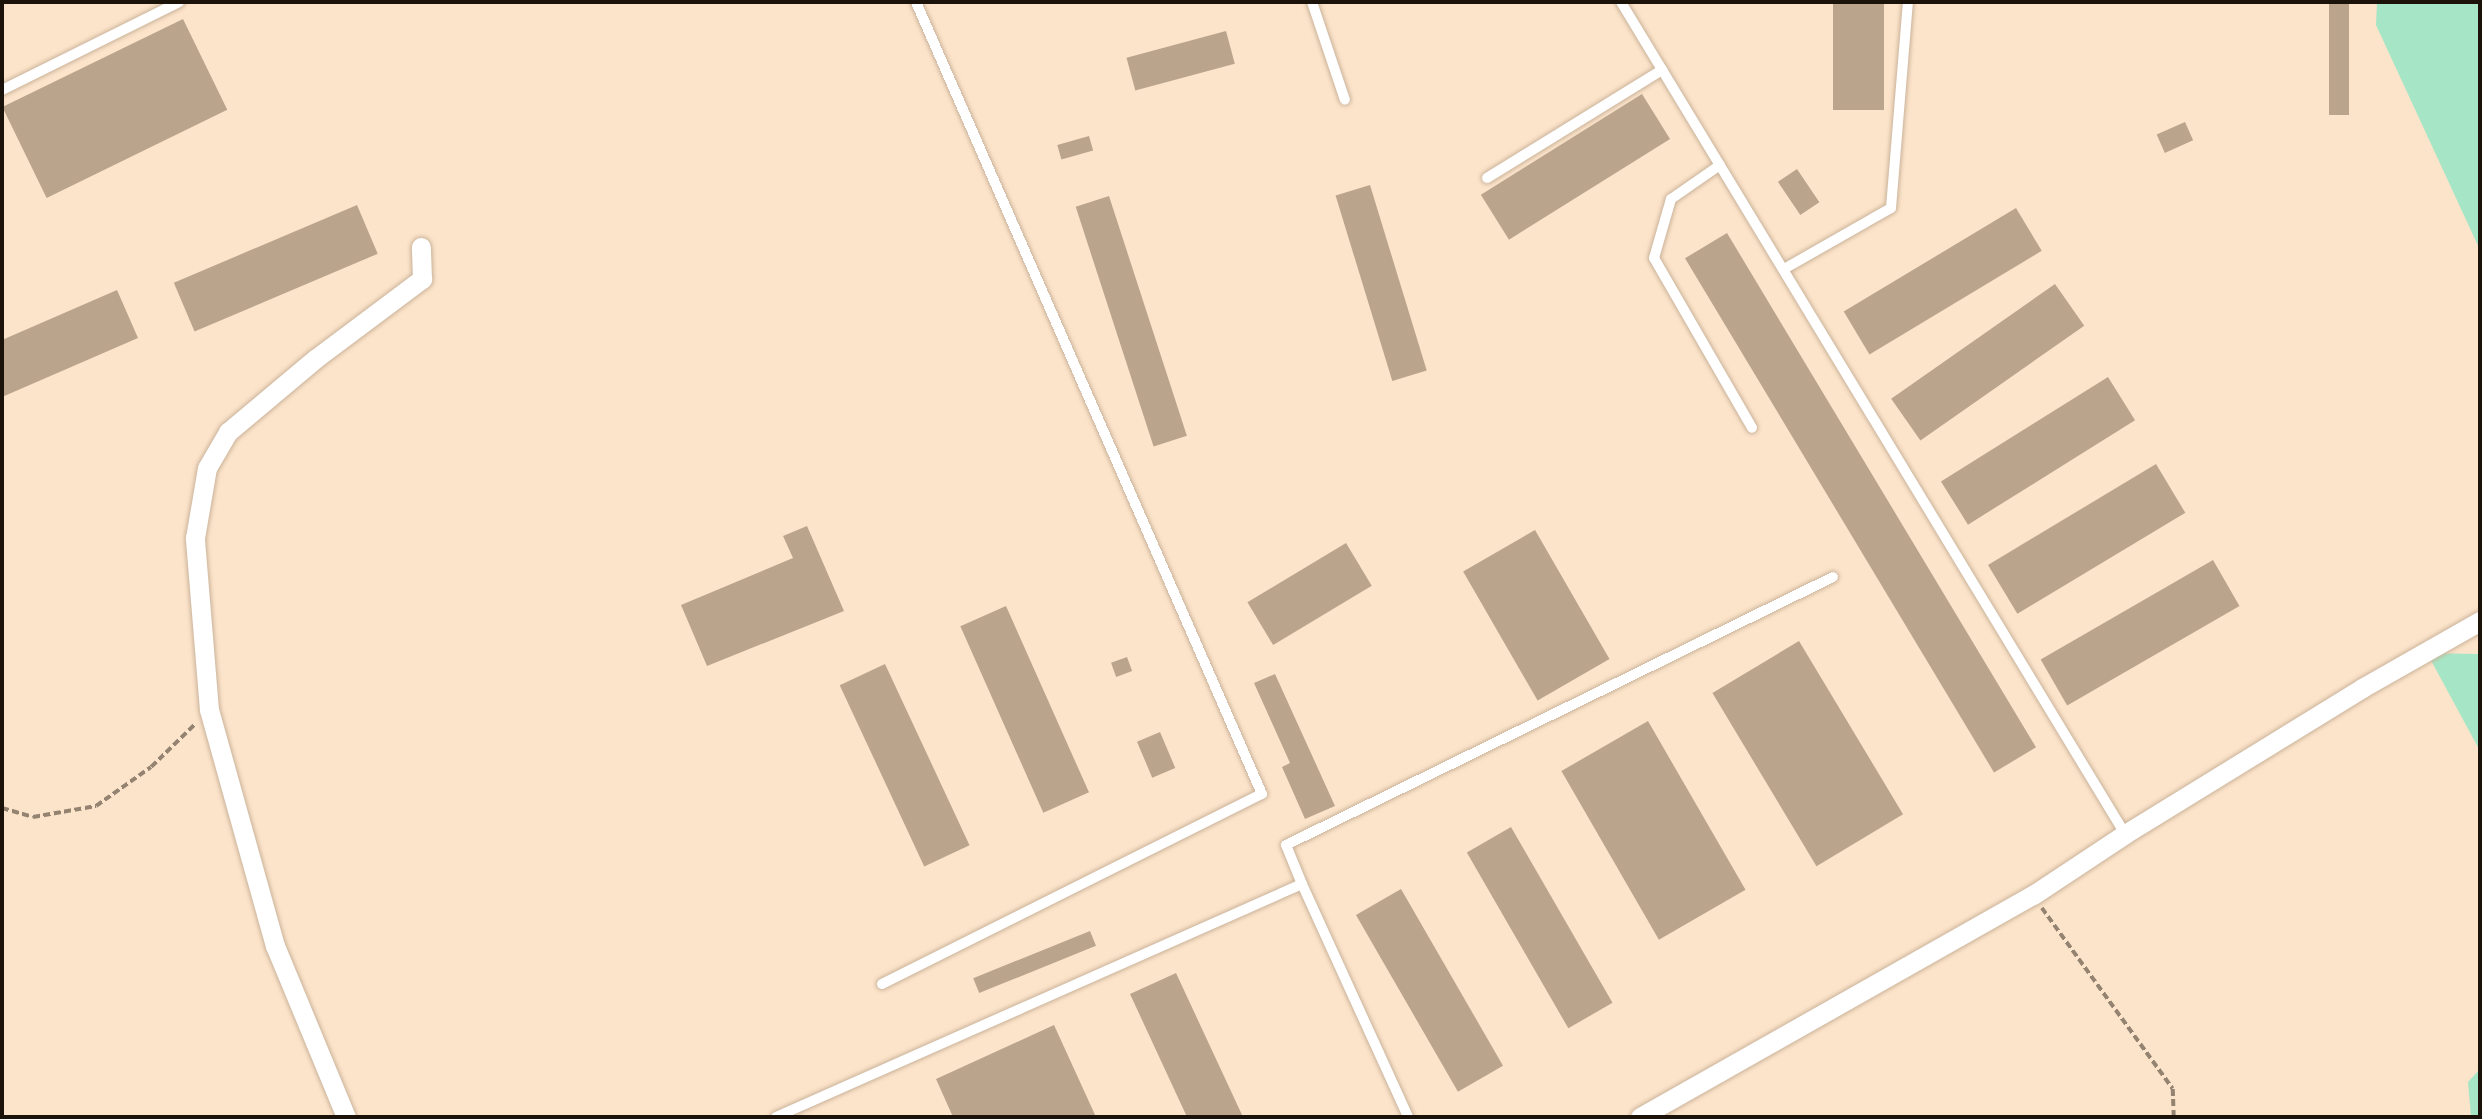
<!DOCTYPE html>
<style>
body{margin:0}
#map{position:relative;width:2482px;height:1119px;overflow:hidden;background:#fce4ca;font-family:Helvetica,sans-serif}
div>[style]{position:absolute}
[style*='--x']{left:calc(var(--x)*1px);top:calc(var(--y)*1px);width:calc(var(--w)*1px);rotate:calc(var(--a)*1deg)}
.green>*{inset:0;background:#a6e6c6}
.building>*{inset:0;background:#baa48c;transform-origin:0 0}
.path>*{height:3.5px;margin-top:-1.75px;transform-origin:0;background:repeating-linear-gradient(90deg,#948371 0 7px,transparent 0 10.5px)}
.roads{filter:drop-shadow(0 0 2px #cab39b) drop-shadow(0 0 2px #cab39b)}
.service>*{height:10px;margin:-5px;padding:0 5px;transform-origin:5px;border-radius:5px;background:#fff}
.minor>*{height:19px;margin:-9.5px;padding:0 9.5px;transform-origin:9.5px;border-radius:9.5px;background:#fff}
span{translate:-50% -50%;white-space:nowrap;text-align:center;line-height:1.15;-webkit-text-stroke:5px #fce4ca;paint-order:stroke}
.frame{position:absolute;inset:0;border:4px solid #1b130a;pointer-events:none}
</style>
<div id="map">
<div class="green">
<div style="clip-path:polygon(2377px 2px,2480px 2px,2480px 250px,2376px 25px)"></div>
<div style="clip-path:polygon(2427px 653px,2480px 654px,2480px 751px)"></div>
<div style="clip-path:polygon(2480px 1069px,2480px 1117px,2471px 1117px,2468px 1082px)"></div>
</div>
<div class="building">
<div style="left:1833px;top:2px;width:51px;height:108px"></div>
<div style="left:2329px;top:2px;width:20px;height:113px"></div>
<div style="left:183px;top:19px;width:101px;height:201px;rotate:64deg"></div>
<div style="left:1226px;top:31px;width:34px;height:103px;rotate:75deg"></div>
<div style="left:1642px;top:94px;width:53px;height:190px;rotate:58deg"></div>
<div style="left:2185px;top:122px;width:20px;height:31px;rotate:66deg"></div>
<div style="left:1089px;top:136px;width:15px;height:33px;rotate:74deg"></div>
<div style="left:1797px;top:169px;width:40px;height:23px;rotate:56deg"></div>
<div style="left:1370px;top:185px;width:194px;height:36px;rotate:73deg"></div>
<div style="left:1109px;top:196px;width:252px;height:35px;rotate:72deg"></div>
<div style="left:357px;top:205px;width:53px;height:199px;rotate:67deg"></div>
<div style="left:2016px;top:208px;width:50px;height:201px;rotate:59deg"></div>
<div style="left:1727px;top:233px;width:600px;height:49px;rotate:59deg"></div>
<div style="left:2055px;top:284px;width:51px;height:200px;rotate:55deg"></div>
<div style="clip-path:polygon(117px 290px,138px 338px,2px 397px,2px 340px)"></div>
<div style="left:2108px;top:377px;width:51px;height:197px;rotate:58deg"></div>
<div style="left:2156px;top:464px;width:57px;height:196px;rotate:59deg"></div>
<div style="clip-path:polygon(807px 526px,844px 611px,707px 666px,681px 605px,793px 558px,783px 536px)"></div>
<div style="left:1535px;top:530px;width:149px;height:83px;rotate:60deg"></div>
<div style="left:1346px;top:543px;width:50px;height:115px;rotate:59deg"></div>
<div style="left:2213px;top:560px;width:53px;height:199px;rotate:60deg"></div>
<div style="left:1006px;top:606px;width:204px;height:50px;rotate:66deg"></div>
<div style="left:1799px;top:641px;width:202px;height:101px;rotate:59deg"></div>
<div style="left:1127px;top:657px;width:15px;height:17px;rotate:70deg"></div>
<div style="left:885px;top:664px;width:200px;height:50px;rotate:65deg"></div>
<div style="clip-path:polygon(1275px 674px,1335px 806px,1305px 819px,1282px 767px,1290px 763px,1254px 683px)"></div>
<div style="left:1648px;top:721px;width:195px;height:100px;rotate:60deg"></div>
<div style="left:1160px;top:732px;width:39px;height:25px;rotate:67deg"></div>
<div style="left:1511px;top:827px;width:203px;height:51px;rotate:60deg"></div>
<div style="left:1401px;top:889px;width:204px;height:52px;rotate:60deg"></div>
<div style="left:1090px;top:931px;width:16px;height:126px;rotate:68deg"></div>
<div style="clip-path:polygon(1176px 973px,1243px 1117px,1187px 1117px,1130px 994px)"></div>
<div style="clip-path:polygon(1054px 1025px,1096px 1117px,953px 1117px,936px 1079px)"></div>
</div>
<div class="path">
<div style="--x:2;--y:808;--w:32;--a:16"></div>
<div style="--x:33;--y:817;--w:64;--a:-9.9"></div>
<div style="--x:96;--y:806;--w:67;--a:-35.3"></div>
<div style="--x:151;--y:767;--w:62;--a:-44.3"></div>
<div style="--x:2042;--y:908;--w:223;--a:54.1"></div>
<div style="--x:2173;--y:1089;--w:28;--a:88"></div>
</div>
<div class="roads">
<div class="service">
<div style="--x:1312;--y:2;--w:103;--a:71.4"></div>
<div style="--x:1621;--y:2;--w:973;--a:58.79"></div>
<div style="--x:2;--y:90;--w:198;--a:-26.4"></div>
<div style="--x:1720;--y:165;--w:60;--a:145.2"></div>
<div style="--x:1671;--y:199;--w:61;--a:106.1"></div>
<div style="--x:1654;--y:258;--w:196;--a:60"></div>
<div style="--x:1487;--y:178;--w:206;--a:-31.7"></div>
<div style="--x:1784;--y:269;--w:123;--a:-29.7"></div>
<div style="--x:1891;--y:208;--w:207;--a:-85.3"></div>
<div style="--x:1302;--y:884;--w:42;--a:-112.3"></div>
<div style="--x:1286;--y:845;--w:609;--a:-26.1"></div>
<div style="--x:882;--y:984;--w:425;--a:-26.6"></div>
<div style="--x:1262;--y:794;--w:864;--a:-113.6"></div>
<div style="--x:776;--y:1117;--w:575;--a:-23.89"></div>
<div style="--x:1302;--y:884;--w:256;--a:65.5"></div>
</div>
<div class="minor">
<div style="--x:346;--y:1117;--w:185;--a:-112.5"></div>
<div style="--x:275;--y:946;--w:245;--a:-105.6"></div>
<div style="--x:209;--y:710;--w:173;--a:-94.7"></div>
<div style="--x:195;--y:538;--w:71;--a:-80.3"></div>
<div style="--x:207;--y:468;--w:42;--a:-59.7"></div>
<div style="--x:228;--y:432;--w:114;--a:-40"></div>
<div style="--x:315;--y:359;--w:134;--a:-36.8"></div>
<div style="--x:422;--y:279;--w:32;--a:-92"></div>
<div style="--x:1640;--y:1117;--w:451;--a:-29.5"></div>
<div style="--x:2033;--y:895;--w:110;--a:-33.5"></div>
<div style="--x:2125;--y:834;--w:278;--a:-31.6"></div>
<div style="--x:2362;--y:688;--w:136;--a:-29.6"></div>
</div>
</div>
<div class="frame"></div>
</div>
